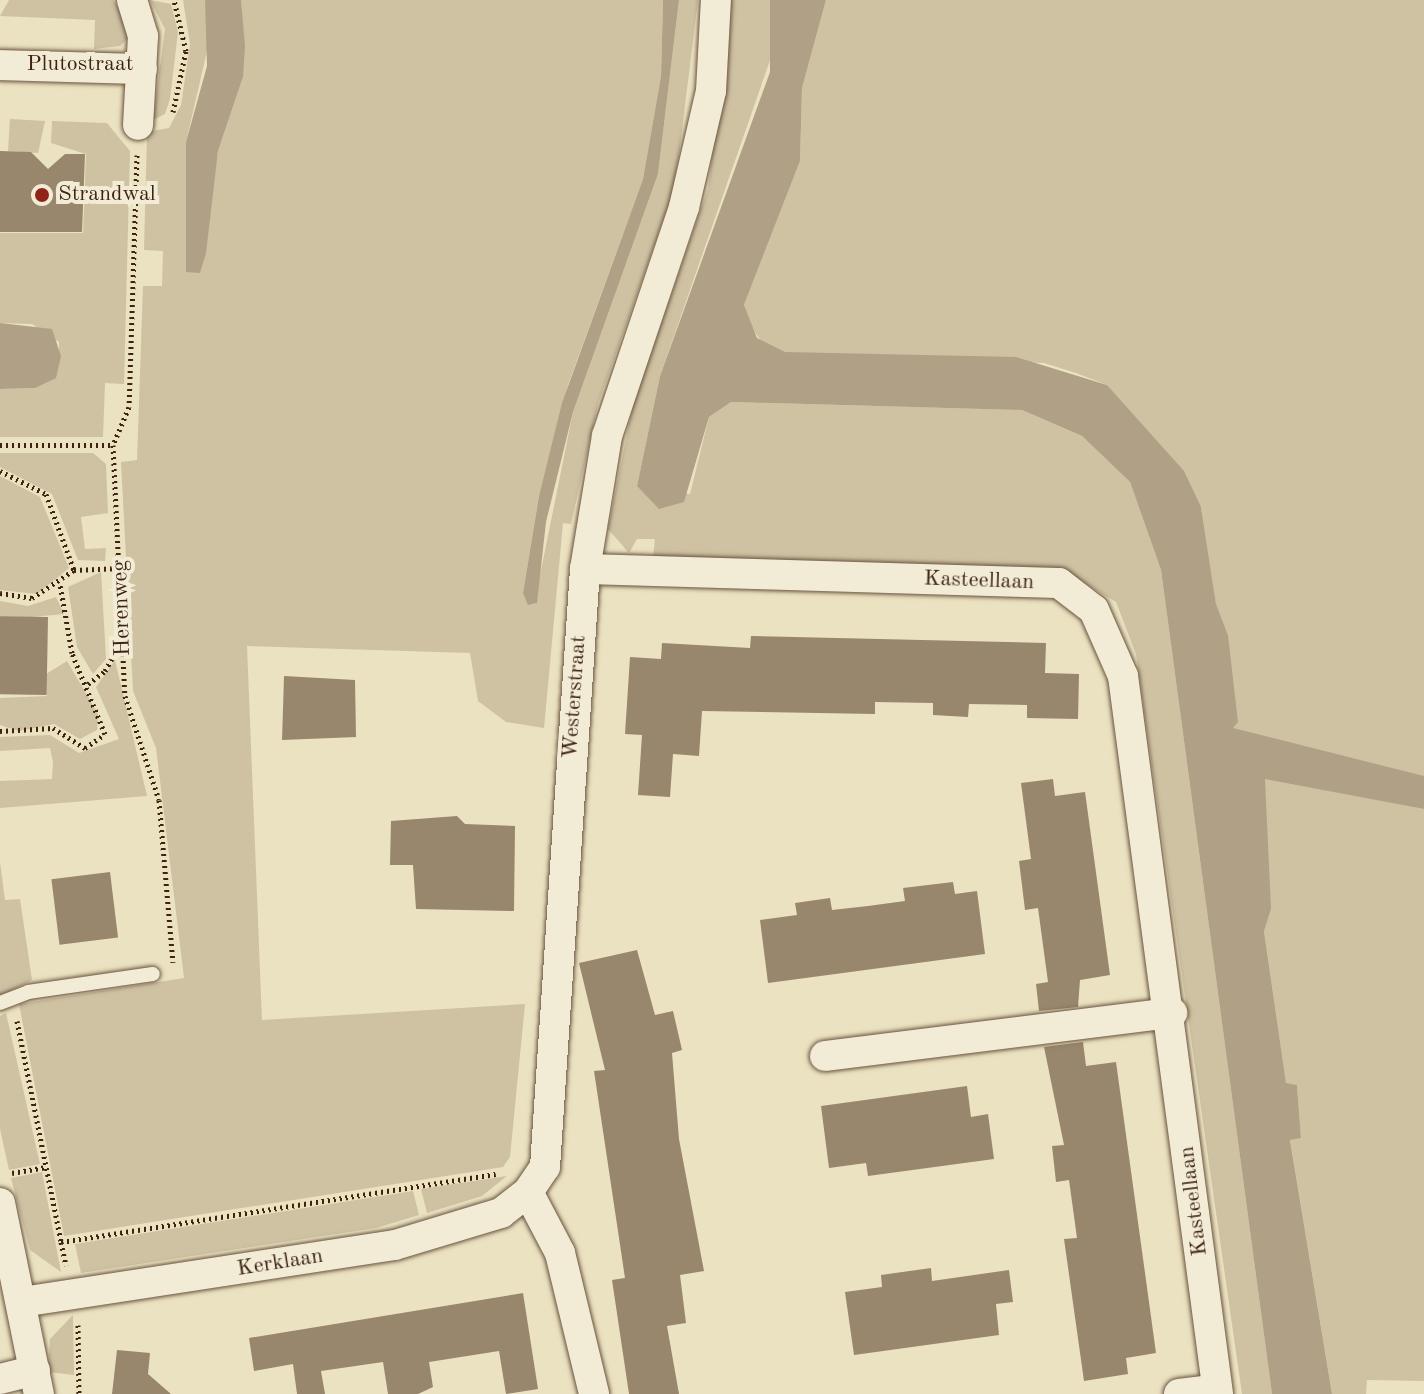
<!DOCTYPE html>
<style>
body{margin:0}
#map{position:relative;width:1424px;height:1394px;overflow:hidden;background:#ebe2c1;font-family:"Old Standard TT",serif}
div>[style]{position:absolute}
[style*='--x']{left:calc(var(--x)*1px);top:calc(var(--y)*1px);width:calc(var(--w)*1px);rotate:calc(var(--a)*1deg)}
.green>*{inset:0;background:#cec2a3}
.water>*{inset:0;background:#b0a186}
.building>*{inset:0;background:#98866d;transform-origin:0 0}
.path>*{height:5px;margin-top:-2.5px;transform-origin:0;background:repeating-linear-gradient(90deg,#3e2312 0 2px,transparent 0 6px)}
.roads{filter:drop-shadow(0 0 2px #69533e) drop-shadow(0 0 2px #69533e)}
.lane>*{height:14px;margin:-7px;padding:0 7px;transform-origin:7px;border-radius:7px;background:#f2ecd7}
.street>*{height:30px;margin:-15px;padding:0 15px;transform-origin:15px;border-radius:15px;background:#f2ecd7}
.dots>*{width:22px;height:22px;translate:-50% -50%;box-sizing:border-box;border:4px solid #f2ecd7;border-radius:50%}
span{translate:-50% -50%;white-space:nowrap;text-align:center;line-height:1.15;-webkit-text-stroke:8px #f2ecd7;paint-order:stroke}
.street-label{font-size:22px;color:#3e2312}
.poi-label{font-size:22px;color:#3e2312}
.left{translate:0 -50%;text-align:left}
</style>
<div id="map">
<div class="green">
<div style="clip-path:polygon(9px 0,113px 0,135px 31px,120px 46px,94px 49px,95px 20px,0 16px)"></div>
<div style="clip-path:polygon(150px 0,171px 4px,178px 32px,170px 99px,165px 114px,153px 120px,165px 29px)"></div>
<div style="clip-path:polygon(183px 0,205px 0,210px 38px,186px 142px,186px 272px,200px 272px,218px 151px,243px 77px,241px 0,663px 0,661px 76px,643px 179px,568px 385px,539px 496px,523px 593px,534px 605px,573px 412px,658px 174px,679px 0,698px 0,675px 187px,598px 404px,571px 524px,563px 523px,544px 728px,506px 722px,478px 701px,470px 653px,247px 646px,262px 1020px,525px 1004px,510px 1157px,503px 1167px,64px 1236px,19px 1004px,184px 978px,156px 748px,133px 691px,121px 462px,137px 460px,143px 286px,162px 286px,163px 251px,144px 250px,147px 132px,169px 128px,181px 105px,190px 44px)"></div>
<div style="clip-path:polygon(731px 0,770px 0,775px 46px,660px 376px,637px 486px,690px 494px,709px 417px,731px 402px,1022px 410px,1082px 436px,1130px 482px,1161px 570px,1272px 1394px,1242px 1394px,1136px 654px,1116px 602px,1060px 568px,653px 558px,655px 539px,637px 539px,629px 553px,608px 529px,633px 404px,708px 189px)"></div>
<div style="clip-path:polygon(826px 0,1424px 0,1424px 801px,1322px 788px,1424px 809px,1424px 1381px,1367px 1380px,1366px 1394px,1332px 1394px,1290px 1139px,1301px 1138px,1297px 1085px,1286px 1084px,1264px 930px,1271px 909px,1232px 727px,1228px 635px,1216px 605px,1201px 507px,1107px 385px,1076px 373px,1044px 363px,785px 353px,763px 344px,747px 321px,744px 305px,800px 161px,802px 88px)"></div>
<div style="clip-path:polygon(10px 119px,45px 121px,38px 153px,8px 151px)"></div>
<div style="clip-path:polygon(52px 121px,107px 123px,130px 151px,124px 384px,105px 383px,103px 437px,0 437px,0 389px,35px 388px,59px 355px,59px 342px,32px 324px,0 323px,0 233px,83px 233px,86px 154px,51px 143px)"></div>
<div style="clip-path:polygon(0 453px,93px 453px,106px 464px,108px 513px,81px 517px,85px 549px,106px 548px,105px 561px,78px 560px,52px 494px,0 467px)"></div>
<div style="clip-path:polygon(0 476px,40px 497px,69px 568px,37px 594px,0 590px)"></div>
<div style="clip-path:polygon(101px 572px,106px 659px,93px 674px,77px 647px,68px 587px)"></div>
<div style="clip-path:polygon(56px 597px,64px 614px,0 620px,0 601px,28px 606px)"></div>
<div style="clip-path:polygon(115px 660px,147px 796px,0 808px,0 781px,52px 779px,53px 762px,50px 748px,0 751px,0 737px,50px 735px,79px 753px,119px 739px,96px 687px)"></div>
<div style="clip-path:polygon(67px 661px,98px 714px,97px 730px,80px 739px,54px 724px,19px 731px,0 725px,0 698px,47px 696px,46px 674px)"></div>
<div style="clip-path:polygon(0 862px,5px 900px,20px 899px,32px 980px,0 996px)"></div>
<div style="clip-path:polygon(6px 1013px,40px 1164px,9px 1170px,0 1129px,0 1016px)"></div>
<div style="clip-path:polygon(42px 1172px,61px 1272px,30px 1250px,11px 1178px)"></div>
<div style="clip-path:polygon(507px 1176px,482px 1196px,427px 1213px,421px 1189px)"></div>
<div style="clip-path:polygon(413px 1191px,419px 1215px,376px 1228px,81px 1273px,75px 1244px)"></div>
<div style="clip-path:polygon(73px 1315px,74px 1375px,48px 1372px,50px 1339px)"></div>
</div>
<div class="water">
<div style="clip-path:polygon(205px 0,241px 0,245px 46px,243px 77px,218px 151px,206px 253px,200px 273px,186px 272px,186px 142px,207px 66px)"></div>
<div style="clip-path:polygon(663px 0,679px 0,658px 174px,573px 412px,546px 522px,537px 603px,528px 605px,523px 593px,539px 496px,562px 403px,643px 179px,661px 76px)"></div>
<div style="clip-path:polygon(770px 0,826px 0,802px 88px,800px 161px,744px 305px,757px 338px,785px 352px,1016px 357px,1107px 385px,1184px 471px,1201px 507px,1216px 604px,1228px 635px,1238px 722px,1233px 728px,1424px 776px,1424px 809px,1265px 779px,1271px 909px,1264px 931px,1286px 1083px,1297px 1085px,1301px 1138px,1290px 1140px,1332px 1394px,1272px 1394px,1161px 570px,1130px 482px,1082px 436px,1022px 410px,731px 402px,709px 417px,684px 502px,659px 509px,637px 486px,660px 376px,770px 72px)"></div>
<div style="clip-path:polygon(0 323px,52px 329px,61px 356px,56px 378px,35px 388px,0 389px)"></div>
</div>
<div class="building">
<div style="clip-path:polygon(0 151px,31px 152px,48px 169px,65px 154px,85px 154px,82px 232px,0 232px)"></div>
<div style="left:48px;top:617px;width:78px;height:48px;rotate:91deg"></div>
<div style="clip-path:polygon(751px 636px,1046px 643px,1045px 673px,1079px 674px,1078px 719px,1027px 718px,1027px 705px,969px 704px,968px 717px,933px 715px,933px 703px,875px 702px,875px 714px,702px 711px,699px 756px,673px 754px,670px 797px,638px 795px,642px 735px,625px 734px,630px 657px,661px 659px,662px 643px,750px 648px)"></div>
<div style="clip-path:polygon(284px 676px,355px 680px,356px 737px,282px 740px)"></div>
<div style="clip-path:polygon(1053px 779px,1055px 796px,1085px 792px,1110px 975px,1080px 980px,1078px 1007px,1039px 1011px,1036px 984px,1048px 982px,1038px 908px,1025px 910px,1019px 861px,1031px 859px,1021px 783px)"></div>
<div style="clip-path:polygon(457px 816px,465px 824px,515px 826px,514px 911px,416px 909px,413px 865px,390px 865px,391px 821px)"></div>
<div style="left:110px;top:872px;width:66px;height:59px;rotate:83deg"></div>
<div style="clip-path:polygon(953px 882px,955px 894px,977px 891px,985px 954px,768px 983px,760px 920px,797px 915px,795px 903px,830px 898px,832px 910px,868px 906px,905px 901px,903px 888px)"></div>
<div style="clip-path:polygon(637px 950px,655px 1015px,673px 1011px,682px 1050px,672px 1053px,679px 1139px,704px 1271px,680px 1275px,686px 1323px,667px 1326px,679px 1394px,629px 1394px,612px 1280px,625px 1278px,594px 1071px,605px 1070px,579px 963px)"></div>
<div style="clip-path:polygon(1083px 1042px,1086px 1066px,1116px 1062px,1156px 1353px,1126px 1358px,1128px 1374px,1084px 1381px,1064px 1239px,1077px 1238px,1069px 1180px,1056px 1182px,1052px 1146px,1064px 1145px,1044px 1047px)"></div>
<div style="clip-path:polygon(967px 1086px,971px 1117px,988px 1114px,994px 1159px,868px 1176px,866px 1163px,829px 1168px,821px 1106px)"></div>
<div style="clip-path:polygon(931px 1268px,932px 1281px,1009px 1270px,1013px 1302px,996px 1304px,999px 1335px,854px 1355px,845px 1292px,882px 1287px,881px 1275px)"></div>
<div style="clip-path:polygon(523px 1293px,538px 1389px,506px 1394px,499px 1351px,429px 1362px,433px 1387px,418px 1394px,388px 1394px,383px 1362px,321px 1371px,325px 1394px,297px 1394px,293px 1364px,254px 1371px,249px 1338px)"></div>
<div style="clip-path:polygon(117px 1350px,150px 1353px,148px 1374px,171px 1394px,112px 1394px)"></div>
</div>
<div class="path">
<div style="--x:173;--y:112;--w:62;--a:-78"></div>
<div style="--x:186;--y:51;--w:52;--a:-103.2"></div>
<div style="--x:137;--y:155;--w:252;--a:91.8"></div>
<div style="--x:129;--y:407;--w:41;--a:112.8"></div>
<div style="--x:113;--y:445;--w:251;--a:87.3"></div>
<div style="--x:125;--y:696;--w:109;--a:71.9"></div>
<div style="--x:159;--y:800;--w:163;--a:85.1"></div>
<div style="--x:0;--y:445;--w:113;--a:0"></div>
<div style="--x:0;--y:471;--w:51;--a:26.6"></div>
<div style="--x:46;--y:494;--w:81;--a:69.8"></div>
<div style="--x:74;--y:570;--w:47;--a:-2.4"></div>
<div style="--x:0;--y:593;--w:32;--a:9"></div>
<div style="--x:32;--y:598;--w:50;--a:-33.7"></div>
<div style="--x:88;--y:684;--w:21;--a:-37"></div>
<div style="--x:105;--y:671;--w:38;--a:-61"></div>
<div style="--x:0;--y:731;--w:53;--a:-3.2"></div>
<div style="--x:53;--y:728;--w:38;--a:32"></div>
<div style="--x:85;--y:748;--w:24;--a:-35"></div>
<div style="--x:105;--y:734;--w:87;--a:-112.2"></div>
<div style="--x:72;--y:653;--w:70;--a:-99.9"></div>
<div style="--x:17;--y:1021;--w:225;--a:78.7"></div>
<div style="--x:61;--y:1242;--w:440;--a:-8.9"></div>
<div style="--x:12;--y:1173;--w:35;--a:-10"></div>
<div style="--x:61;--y:1242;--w:24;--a:78"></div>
<div style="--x:78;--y:1325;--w:69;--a:89.2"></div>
</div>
<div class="roads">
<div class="lane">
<div style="--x:0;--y:1003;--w:30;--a:-21"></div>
<div style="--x:28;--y:992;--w:126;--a:-8.2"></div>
</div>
<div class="street">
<div style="--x:132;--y:0;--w:38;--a:73"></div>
<div style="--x:143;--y:36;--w:89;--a:93.2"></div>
<div style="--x:0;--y:65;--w:142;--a:1.6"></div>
<div style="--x:585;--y:569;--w:474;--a:1.7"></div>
<div style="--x:1059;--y:583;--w:44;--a:37.6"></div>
<div style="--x:1094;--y:610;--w:72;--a:66.3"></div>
<div style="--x:1123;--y:676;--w:724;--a:82.46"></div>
<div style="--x:825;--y:1056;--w:350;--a:-7.1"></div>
<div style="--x:528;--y:1192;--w:69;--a:62.3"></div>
<div style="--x:560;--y:1253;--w:145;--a:76.4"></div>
<div style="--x:0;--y:1203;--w:195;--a:78.5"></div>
<div style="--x:22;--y:1302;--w:377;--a:-8.7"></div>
<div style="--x:395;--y:1245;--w:111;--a:-16.8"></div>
<div style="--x:501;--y:1213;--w:34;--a:-38"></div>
<div style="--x:528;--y:1192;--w:30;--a:-56"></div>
<div style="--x:545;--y:1167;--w:599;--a:-86.17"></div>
<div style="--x:585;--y:569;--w:135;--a:-80.6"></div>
<div style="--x:607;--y:436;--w:242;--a:-71.4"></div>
<div style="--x:684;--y:207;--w:119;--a:-76.9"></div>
<div style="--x:711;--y:91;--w:91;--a:-86.9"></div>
<div style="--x:0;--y:1379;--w:36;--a:-14"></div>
<div style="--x:1179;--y:1394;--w:38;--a:-7"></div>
</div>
</div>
<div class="dots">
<div style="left:42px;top:195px;background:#8f2418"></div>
</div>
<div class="street-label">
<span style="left:80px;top:65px">Plutostraat</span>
<span style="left:979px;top:581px;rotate:2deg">Kasteellaan</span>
<span style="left:122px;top:608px;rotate:-92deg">Herenweg</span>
<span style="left:575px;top:697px;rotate:-86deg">Westerstraat</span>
<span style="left:1194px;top:1201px;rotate:-97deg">Kasteellaan</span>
<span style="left:280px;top:1263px;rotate:-9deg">Kerklaan</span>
</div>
<div class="poi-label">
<span class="left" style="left:58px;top:195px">Strandwal</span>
</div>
</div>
